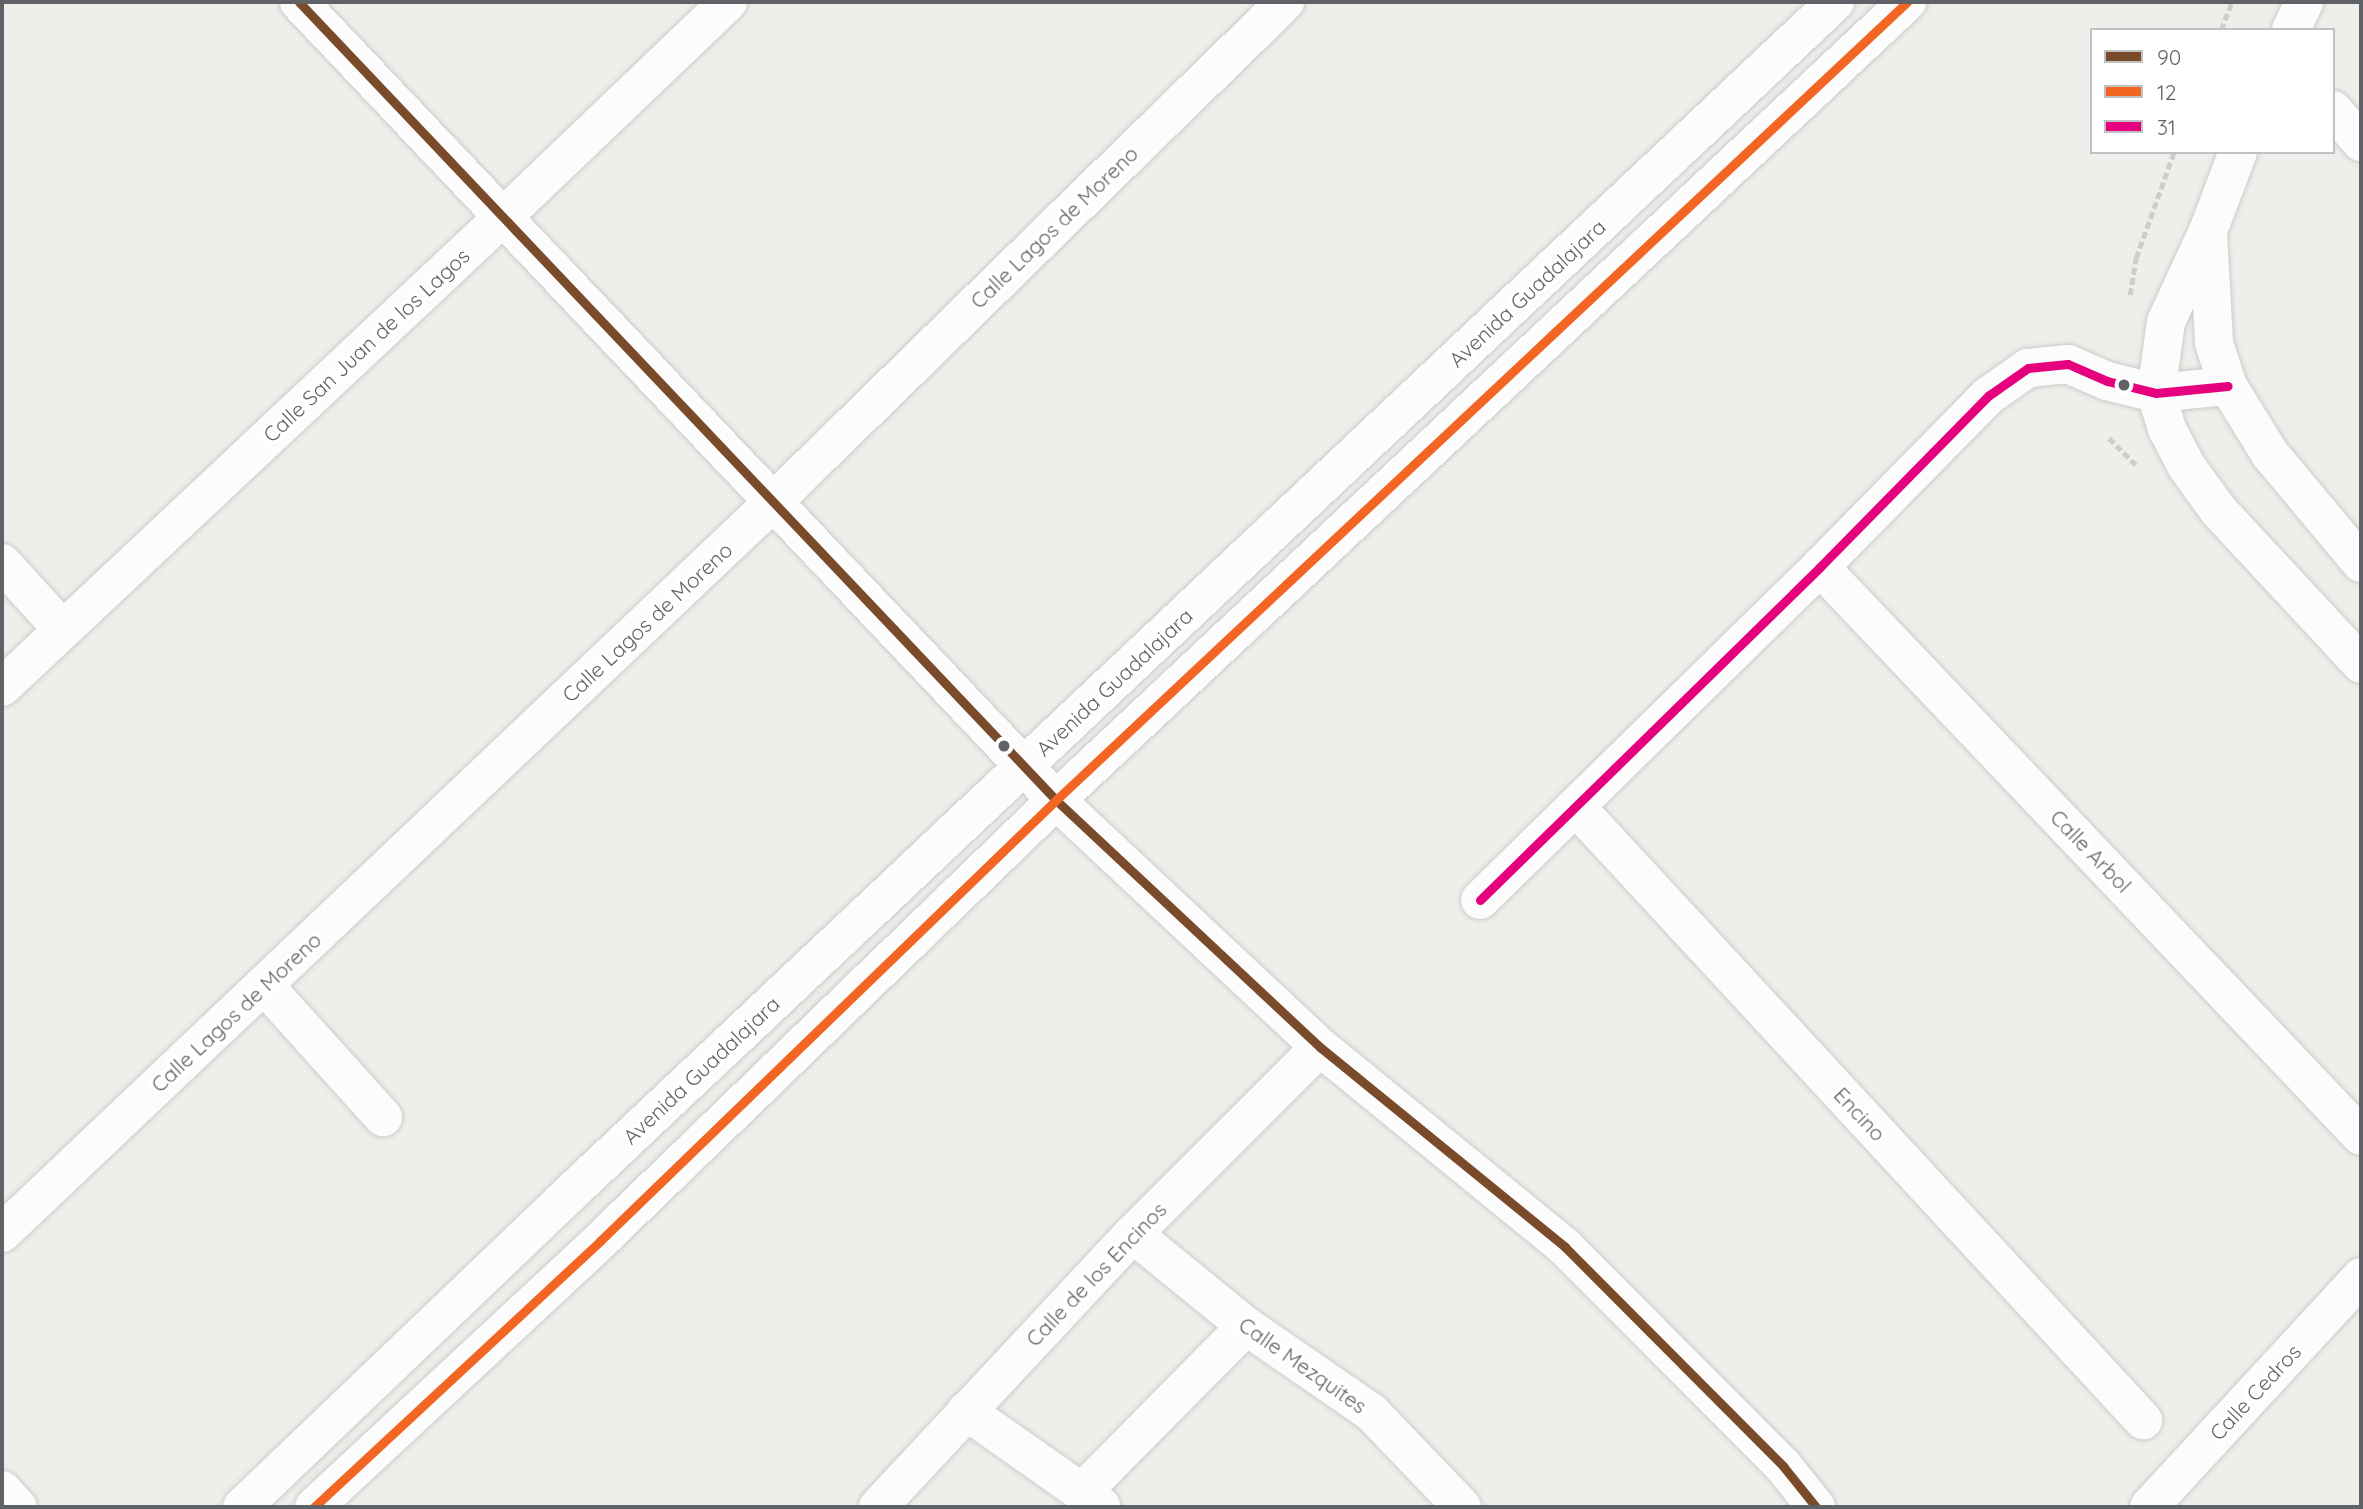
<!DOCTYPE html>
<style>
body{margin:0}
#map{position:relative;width:2363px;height:1509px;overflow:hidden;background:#efeeea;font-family:Quicksand,sans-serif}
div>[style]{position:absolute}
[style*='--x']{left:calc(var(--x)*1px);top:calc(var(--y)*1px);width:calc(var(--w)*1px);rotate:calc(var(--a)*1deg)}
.path>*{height:4.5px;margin-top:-2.25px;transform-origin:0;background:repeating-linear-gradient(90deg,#cacfcc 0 7px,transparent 0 10.5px)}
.roads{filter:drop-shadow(0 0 2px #cbcccc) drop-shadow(0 0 2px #cbcccc)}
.minor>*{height:38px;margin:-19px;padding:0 19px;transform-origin:19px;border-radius:19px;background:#fdfcfc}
.tertiary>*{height:38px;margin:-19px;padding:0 19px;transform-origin:19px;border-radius:19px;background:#fdfcfc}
.bus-1>*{height:9px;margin:-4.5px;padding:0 4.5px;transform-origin:4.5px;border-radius:4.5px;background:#7a4b2a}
.bus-2>*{height:9px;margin:-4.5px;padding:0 4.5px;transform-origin:4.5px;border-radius:4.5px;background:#f26522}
.bus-3>*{height:9px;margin:-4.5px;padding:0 4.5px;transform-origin:4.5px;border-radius:4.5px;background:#e5007d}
.dots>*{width:19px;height:19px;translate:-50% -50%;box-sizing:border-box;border:4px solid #fff;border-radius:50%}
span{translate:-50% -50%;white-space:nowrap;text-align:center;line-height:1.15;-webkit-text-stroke:7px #fff;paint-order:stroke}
.street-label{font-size:21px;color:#5f6368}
.frame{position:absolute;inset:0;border:4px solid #5f6368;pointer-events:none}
.legend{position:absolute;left:2090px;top:28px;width:245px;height:126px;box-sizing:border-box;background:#fff;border:2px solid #bfc1c3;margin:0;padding:9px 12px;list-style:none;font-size:21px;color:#5f6368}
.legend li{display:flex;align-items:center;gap:14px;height:35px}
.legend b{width:35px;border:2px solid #bfc1c3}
</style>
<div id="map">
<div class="path">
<div style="--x:2221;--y:30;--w:30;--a:-69"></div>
<div style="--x:2130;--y:295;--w:37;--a:-81"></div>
<div style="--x:2136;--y:258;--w:113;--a:-70.3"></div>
<div style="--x:2109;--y:438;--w:38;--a:45"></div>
</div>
<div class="roads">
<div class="minor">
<div style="--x:299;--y:2;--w:1100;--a:46.51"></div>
<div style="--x:1056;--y:800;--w:362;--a:43.1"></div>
<div style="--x:1320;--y:1047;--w:316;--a:39.2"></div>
<div style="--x:1565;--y:1247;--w:309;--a:45.1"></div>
<div style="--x:1783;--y:1466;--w:53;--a:51.2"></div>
<div style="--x:2333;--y:110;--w:43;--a:48.8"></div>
<div style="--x:2;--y:563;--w:89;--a:47.7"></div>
<div style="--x:1820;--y:567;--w:785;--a:46.44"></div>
<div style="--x:2;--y:687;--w:687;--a:-43.17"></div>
<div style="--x:503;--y:217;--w:311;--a:-43.7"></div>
<div style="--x:1577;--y:808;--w:834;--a:47.24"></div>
<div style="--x:1480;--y:900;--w:476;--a:-44.4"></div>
<div style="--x:1820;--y:567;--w:240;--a:-45.5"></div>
<div style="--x:1988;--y:396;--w:49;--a:-35"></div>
<div style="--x:2028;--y:368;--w:40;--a:-5.7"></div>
<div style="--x:2068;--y:364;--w:43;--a:23.6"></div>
<div style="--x:2107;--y:381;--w:50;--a:13.8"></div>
<div style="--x:2156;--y:393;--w:72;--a:-5.6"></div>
<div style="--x:264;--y:985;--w:178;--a:48"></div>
<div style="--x:2;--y:1233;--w:1062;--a:-43.47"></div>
<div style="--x:773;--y:502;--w:716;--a:-44.32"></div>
<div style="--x:1133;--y:1234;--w:146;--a:39.2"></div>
<div style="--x:1246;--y:1326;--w:153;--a:34.6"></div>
<div style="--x:1372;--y:1413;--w:130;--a:46.2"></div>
<div style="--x:966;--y:1411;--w:165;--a:35.1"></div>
<div style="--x:2;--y:1490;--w:23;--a:47"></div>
<div style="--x:1082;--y:1492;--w:233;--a:-45.3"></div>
<div style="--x:878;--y:1507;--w:374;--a:-47"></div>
<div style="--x:1133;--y:1234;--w:264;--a:-45"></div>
<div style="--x:2149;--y:1507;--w:313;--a:-47.3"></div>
</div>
<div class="tertiary">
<div style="--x:2291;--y:30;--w:31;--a:-65"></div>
<div style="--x:2238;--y:152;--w:85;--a:110.8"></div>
<div style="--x:2208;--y:231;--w:100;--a:114.8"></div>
<div style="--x:2166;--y:322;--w:72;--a:98"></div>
<div style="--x:2156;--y:393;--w:38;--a:73"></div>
<div style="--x:2167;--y:429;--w:43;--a:62.2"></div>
<div style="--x:2187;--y:467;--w:53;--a:54.2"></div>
<div style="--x:2218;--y:510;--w:210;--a:47.1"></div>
<div style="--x:2208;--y:234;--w:109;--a:86.8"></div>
<div style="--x:2214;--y:343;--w:45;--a:72"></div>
<div style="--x:2228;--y:386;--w:80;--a:58.3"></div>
<div style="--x:2270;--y:454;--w:142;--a:50.1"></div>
<div style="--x:242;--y:1507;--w:444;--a:-43.7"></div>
<div style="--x:563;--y:1200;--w:1747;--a:-43.28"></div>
<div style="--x:314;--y:1507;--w:391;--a:-42.9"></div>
<div style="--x:600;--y:1241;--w:634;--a:-44.04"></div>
<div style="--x:1056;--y:800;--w:1167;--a:-43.16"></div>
</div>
</div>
<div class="bus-1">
<div style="--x:299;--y:2;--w:1100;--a:46.51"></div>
<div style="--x:1056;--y:800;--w:362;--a:43.1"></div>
<div style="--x:1320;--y:1047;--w:316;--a:39.2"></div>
<div style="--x:1565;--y:1247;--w:309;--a:45.1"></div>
<div style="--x:1783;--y:1466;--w:53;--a:51.2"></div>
</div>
<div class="bus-2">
<div style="--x:314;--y:1507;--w:391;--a:-42.9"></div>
<div style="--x:600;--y:1241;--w:634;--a:-44.04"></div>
<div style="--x:1056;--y:800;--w:1167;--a:-43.16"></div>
</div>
<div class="bus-3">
<div style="--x:1480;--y:900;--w:476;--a:-44.4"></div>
<div style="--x:1820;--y:567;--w:240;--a:-45.5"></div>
<div style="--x:1988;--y:396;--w:49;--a:-35"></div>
<div style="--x:2028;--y:368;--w:40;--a:-5.7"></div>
<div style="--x:2068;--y:364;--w:43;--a:23.6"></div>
<div style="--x:2107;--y:381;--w:50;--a:13.8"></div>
<div style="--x:2156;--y:393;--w:72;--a:-5.6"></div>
</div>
<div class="dots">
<div style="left:2124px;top:385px;background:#5f6368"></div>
<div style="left:1004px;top:746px;background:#5f6368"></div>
</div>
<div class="street-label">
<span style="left:1054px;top:227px;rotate:-44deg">Calle Lagos de Moreno</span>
<span style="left:1527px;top:293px;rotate:-43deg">Avenida Guadalajara</span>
<span style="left:366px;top:345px;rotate:-43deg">Calle San Juan de los Lagos</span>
<span style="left:647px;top:622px;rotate:-43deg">Calle Lagos de Moreno</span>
<span style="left:1114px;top:682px;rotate:-43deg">Avenida Guadalajara</span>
<span style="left:2091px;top:851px;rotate:46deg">Calle Arbol</span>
<span style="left:236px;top:1012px;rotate:-43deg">Calle Lagos de Moreno</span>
<span style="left:701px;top:1070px;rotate:-43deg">Avenida Guadalajara</span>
<span style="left:1860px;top:1114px;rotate:47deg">Encino</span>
<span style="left:1096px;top:1274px;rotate:-46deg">Calle de los Encinos</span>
<span style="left:1303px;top:1365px;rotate:35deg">Calle Mezquites</span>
<span style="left:2255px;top:1392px;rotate:-47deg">Calle Cedros</span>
</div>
<div class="frame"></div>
<ul class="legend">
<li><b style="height:9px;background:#7a4b2a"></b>90</li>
<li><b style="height:9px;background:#f26522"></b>12</li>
<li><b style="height:9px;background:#e5007d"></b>31</li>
</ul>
</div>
